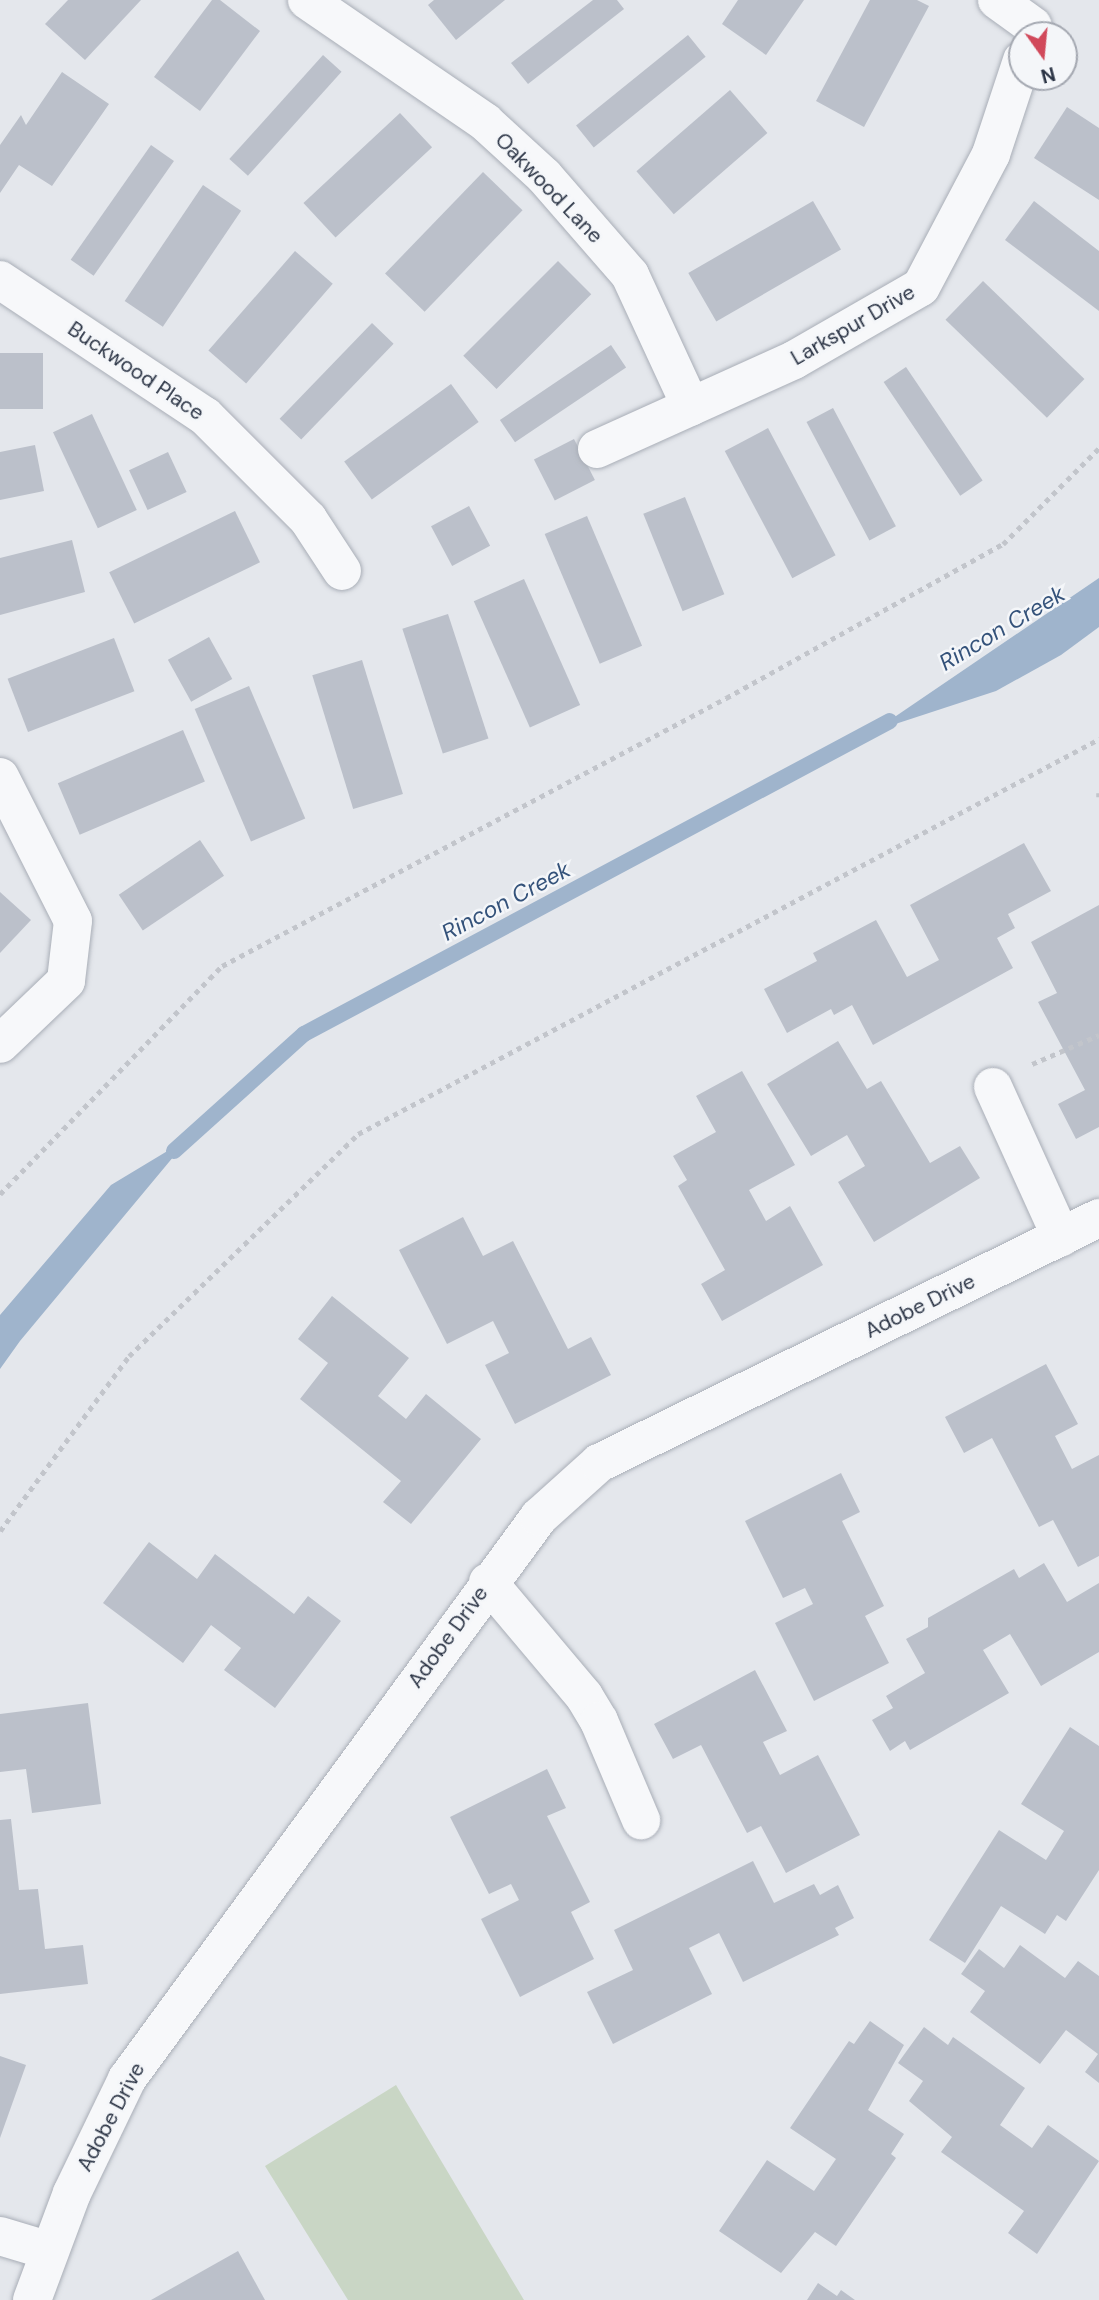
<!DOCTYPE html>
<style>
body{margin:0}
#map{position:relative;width:1099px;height:2300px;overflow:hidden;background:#e4e7ec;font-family:"DM Sans",sans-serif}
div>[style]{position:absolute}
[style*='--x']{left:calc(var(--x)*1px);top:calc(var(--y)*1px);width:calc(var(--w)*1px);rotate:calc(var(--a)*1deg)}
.green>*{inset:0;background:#c9d6c5}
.water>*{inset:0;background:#9fb4cc}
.stream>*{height:16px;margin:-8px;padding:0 8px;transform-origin:8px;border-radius:8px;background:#9fb4cc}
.building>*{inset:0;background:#bbc0ca;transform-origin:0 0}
.path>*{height:4.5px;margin-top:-2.25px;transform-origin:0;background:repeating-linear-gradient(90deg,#c2c5cb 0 5px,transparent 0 10px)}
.roads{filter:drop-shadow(0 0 2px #a9aeb7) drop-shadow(0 0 2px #a9aeb7)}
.minor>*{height:38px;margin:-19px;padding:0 19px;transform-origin:19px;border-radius:19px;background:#f7f8fa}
span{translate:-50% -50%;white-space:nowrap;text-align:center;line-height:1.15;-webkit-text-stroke:5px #f4f6f9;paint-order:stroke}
.street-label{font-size:21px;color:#2b3445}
.water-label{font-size:23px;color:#34527a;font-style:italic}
.north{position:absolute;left:1008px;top:21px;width:70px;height:70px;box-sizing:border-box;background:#f4f6f9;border:2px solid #a4a8b1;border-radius:50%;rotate:165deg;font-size:19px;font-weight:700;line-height:28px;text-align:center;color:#2b3445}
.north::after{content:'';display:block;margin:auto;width:24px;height:32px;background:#d1495b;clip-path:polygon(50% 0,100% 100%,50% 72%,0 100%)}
</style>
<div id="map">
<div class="green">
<div style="clip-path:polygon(396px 2085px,524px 2300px,348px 2300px,265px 2166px)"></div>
</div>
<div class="water">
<div style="clip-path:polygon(1099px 578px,1099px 627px,1061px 655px,996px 691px,874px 731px)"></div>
<div style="clip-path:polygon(189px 1138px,20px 1341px,0 1369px,0 1315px,111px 1185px)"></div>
</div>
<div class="stream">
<div style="--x:174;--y:1151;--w:175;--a:-42"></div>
<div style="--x:304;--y:1034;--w:664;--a:-28.11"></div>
</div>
<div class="building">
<div style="clip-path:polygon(68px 0,141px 0,85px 60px,45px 24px)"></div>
<div style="clip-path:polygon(212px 0,220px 0,260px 31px,200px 111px,154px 77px)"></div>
<div style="clip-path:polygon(434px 0,505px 0,456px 40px,428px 5px)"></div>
<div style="clip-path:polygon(593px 0,617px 0,624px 9px,528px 84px,511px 63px)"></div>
<div style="clip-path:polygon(738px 0,804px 0,766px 55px,722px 24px)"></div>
<div style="clip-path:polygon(870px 0,917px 0,929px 6px,864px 127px,816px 101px)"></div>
<div style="left:688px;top:35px;width:28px;height:144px;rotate:51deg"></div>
<div style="left:323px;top:55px;width:25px;height:140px;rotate:42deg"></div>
<div style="clip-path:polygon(62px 72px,109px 104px,52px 186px,19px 165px,0 193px,0 145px,21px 115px,26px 125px)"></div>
<div style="left:730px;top:90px;width:57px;height:124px;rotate:49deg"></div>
<div style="clip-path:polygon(1067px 107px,1099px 128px,1099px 200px,1034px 158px)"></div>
<div style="left:400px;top:113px;width:47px;height:132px;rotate:47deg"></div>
<div style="left:151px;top:145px;width:28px;height:140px;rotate:35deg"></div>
<div style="left:483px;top:172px;width:55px;height:141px;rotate:44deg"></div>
<div style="left:203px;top:185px;width:46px;height:140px;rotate:34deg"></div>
<div style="left:813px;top:201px;width:56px;height:144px;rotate:60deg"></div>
<div style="clip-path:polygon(1034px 201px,1099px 251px,1099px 311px,1005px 240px)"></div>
<div style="left:295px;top:251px;width:50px;height:132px;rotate:41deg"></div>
<div style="left:558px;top:261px;width:47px;height:134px;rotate:45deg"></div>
<div style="left:983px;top:281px;width:141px;height:54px;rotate:44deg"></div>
<div style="left:372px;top:323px;width:30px;height:133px;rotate:44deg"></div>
<div style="left:611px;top:345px;width:27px;height:134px;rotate:56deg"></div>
<div style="left:0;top:353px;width:43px;height:56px"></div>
<div style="left:906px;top:367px;width:137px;height:27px;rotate:56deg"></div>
<div style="left:451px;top:384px;width:47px;height:132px;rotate:54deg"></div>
<div style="left:833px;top:408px;width:134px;height:30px;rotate:62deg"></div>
<div style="left:92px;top:414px;width:106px;height:43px;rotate:65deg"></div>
<div style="left:768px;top:428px;width:144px;height:49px;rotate:62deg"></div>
<div style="left:574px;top:439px;width:46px;height:45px;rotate:63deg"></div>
<div style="clip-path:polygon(35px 445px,44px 491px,0 500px,0 452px)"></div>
<div style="left:168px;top:452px;width:44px;height:43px;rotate:65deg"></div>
<div style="left:685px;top:497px;width:105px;height:45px;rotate:68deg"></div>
<div style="left:469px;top:506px;width:45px;height:43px;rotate:62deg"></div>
<div style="left:235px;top:511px;width:57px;height:140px;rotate:64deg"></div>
<div style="left:587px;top:516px;width:141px;height:46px;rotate:67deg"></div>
<div style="clip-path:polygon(72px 540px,85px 592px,0 615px,0 558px)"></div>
<div style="left:524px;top:579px;width:138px;height:55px;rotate:66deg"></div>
<div style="left:448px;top:614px;width:131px;height:48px;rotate:72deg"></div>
<div style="left:209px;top:637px;width:48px;height:47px;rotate:61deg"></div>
<div style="left:114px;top:638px;width:57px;height:114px;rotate:69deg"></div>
<div style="left:362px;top:660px;width:140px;height:52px;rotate:73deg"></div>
<div style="left:249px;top:686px;width:144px;height:59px;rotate:67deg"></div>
<div style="left:183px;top:730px;width:56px;height:136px;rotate:67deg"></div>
<div style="left:200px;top:840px;width:43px;height:98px;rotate:56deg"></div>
<div style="clip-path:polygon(1024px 843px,1051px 891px,1008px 914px,1015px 928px,997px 938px,1013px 968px,873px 1045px,852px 1005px,834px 1015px,831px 1009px,787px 1033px,764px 989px,817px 961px,813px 953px,876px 920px,907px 977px,939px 960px,910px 905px)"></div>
<div style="clip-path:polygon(0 892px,31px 920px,0 953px)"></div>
<div style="clip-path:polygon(1099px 905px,1099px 1127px,1076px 1139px,1058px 1104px,1085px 1090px,1038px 1002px,1057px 993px,1031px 942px)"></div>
<div style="clip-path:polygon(838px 1041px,867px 1089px,881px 1081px,930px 1163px,960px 1146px,980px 1178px,874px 1242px,838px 1182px,865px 1166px,847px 1135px,811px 1156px,767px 1084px)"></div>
<div style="clip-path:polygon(742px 1071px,795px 1165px,749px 1190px,766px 1221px,790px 1206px,823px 1265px,722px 1321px,701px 1284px,725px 1270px,678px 1186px,687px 1180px,673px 1156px,716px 1132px,696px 1096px)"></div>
<div style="clip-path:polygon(463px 1217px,483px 1256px,513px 1241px,568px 1349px,591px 1337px,611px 1375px,515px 1424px,485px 1365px,509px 1353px,493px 1321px,447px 1344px,399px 1250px)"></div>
<div style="clip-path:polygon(332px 1296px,409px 1358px,378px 1396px,406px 1419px,426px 1394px,481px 1439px,411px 1524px,383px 1502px,401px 1481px,300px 1399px,328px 1363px,298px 1339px)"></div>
<div style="clip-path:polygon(1046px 1364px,1078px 1424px,1055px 1436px,1072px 1469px,1099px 1455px,1099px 1556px,1078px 1567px,1053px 1520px,1039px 1527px,992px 1438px,964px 1453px,945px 1417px)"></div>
<div style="clip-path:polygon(841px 1473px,860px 1512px,842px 1521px,884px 1606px,865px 1616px,889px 1663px,814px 1701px,775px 1623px,813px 1604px,805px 1588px,783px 1598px,745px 1521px)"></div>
<div style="clip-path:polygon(149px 1542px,197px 1579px,215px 1554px,294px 1614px,308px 1596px,341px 1621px,275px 1708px,224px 1670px,241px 1648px,211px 1625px,183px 1663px,103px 1603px)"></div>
<div style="clip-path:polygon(1044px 1563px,1067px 1602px,1099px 1583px,1099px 1652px,1041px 1686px,1010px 1634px,983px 1650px,1009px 1693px,910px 1750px,905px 1741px,890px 1751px,872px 1720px,893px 1708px,886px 1696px,925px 1673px,906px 1639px,928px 1627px,928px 1618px,1014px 1569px,1019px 1578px)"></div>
<div style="clip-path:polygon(755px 1670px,787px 1731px,763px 1742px,780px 1775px,818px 1755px,860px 1835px,786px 1873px,761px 1826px,747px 1833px,701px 1745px,673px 1759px,654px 1724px)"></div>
<div style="clip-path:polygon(88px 1703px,101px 1804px,32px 1813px,26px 1769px,0 1772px,0 1714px)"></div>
<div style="clip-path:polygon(1070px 1727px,1099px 1746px,1099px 1870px,1066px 1921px,1057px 1915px,1045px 1934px,1001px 1906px,965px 1963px,929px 1940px,999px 1830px,1046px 1860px,1064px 1831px,1021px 1804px)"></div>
<div style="clip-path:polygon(547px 1769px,566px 1808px,547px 1816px,590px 1902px,571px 1912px,594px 1959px,520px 1997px,481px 1919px,519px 1900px,511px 1884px,489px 1894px,450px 1817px)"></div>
<div style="clip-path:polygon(11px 1819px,19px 1890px,38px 1889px,45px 1949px,83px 1945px,88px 1984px,0 1994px,0 1820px)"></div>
<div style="clip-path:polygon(753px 1861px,774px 1903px,814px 1884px,820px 1895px,838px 1885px,854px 1918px,835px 1928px,839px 1935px,743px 1982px,719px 1933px,689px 1948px,712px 1994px,613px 2044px,587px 1992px,633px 1970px,614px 1930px)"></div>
<div style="clip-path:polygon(1020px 1945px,1065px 1978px,1078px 1961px,1099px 1976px,1099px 2083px,1085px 2072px,1098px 2054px,1066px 2030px,1040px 2064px,970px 2012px,985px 1991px,961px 1974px,979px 1949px,1004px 1968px)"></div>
<div style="clip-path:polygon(870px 2021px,904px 2045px,868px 2110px,904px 2134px,891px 2154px,896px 2158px,836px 2246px,815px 2232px,781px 2273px,719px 2231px,767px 2160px,814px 2191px,836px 2159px,790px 2128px,849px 2041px,854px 2044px)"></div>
<div style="clip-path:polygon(924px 2027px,948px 2045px,953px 2037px,1025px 2088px,1000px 2125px,1032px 2148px,1048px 2125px,1099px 2161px,1037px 2254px,1008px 2233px,1024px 2211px,941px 2152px,952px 2137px,909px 2101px,923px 2081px,898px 2063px)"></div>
<div style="clip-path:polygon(0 2056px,26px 2065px,0 2138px)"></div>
<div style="clip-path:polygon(238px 2251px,265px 2300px,151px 2300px)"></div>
<div style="clip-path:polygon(818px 2283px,837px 2296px,841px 2290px,855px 2300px,807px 2300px)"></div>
</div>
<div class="path">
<div style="--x:1099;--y:793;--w:4;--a:90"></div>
<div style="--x:1032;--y:1064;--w:73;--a:-23.4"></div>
<div style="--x:0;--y:1194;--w:318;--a:-45.8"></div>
<div style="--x:222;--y:966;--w:571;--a:-28"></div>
<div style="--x:726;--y:698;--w:317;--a:-29.1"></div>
<div style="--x:1003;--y:544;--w:136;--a:-45"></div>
<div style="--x:0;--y:1531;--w:217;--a:-53.6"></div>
<div style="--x:129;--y:1356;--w:319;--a:-44.1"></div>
<div style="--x:358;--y:1134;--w:840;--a:-28.06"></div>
</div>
<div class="roads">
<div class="minor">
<div style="--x:307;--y:0;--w:216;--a:34.4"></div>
<div style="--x:485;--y:122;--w:80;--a:42.5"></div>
<div style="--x:544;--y:176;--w:131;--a:49"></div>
<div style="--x:630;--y:275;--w:145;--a:65.2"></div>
<div style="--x:997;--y:0;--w:44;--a:35.8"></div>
<div style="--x:0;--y:280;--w:246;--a:33.6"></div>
<div style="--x:205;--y:416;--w:146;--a:45"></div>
<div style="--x:308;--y:519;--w:62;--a:56.8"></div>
<div style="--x:597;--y:449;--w:216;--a:-24.3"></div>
<div style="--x:794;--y:360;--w:146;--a:-29.9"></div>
<div style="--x:921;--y:287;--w:150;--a:-62.2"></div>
<div style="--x:991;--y:154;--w:99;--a:-71.7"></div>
<div style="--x:0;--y:777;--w:161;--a:63.1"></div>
<div style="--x:73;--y:921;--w:60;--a:96.7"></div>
<div style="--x:66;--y:981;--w:91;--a:136.3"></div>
<div style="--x:993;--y:1087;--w:165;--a:65.6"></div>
<div style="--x:488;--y:1582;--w:149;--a:49.9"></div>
<div style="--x:584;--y:1696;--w:29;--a:59"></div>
<div style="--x:599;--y:1721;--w:108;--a:67"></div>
<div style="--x:0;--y:2236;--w:52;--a:16.7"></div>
<div style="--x:32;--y:2300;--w:114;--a:-69.5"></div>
<div style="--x:72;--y:2193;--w:127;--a:-64.2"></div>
<div style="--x:127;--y:2079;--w:697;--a:-53.76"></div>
<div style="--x:539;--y:1517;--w:81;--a:-42"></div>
<div style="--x:599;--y:1463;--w:557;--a:-26.1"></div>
</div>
</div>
<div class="street-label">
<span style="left:549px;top:188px;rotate:46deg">Oakwood Lane</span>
<span style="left:853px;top:325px;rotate:-30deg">Larkspur Drive</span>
<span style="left:136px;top:371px;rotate:34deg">Buckwood Place</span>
<span style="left:920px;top:1306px;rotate:-26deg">Adobe Drive</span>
<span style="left:448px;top:1637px;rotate:-54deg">Adobe Drive</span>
<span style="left:111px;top:2117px;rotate:-62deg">Adobe Drive</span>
</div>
<div class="water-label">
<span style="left:1002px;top:628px;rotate:-31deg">Rincon Creek</span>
<span style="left:506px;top:901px;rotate:-28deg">Rincon Creek</span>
</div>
<div class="north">N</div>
</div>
